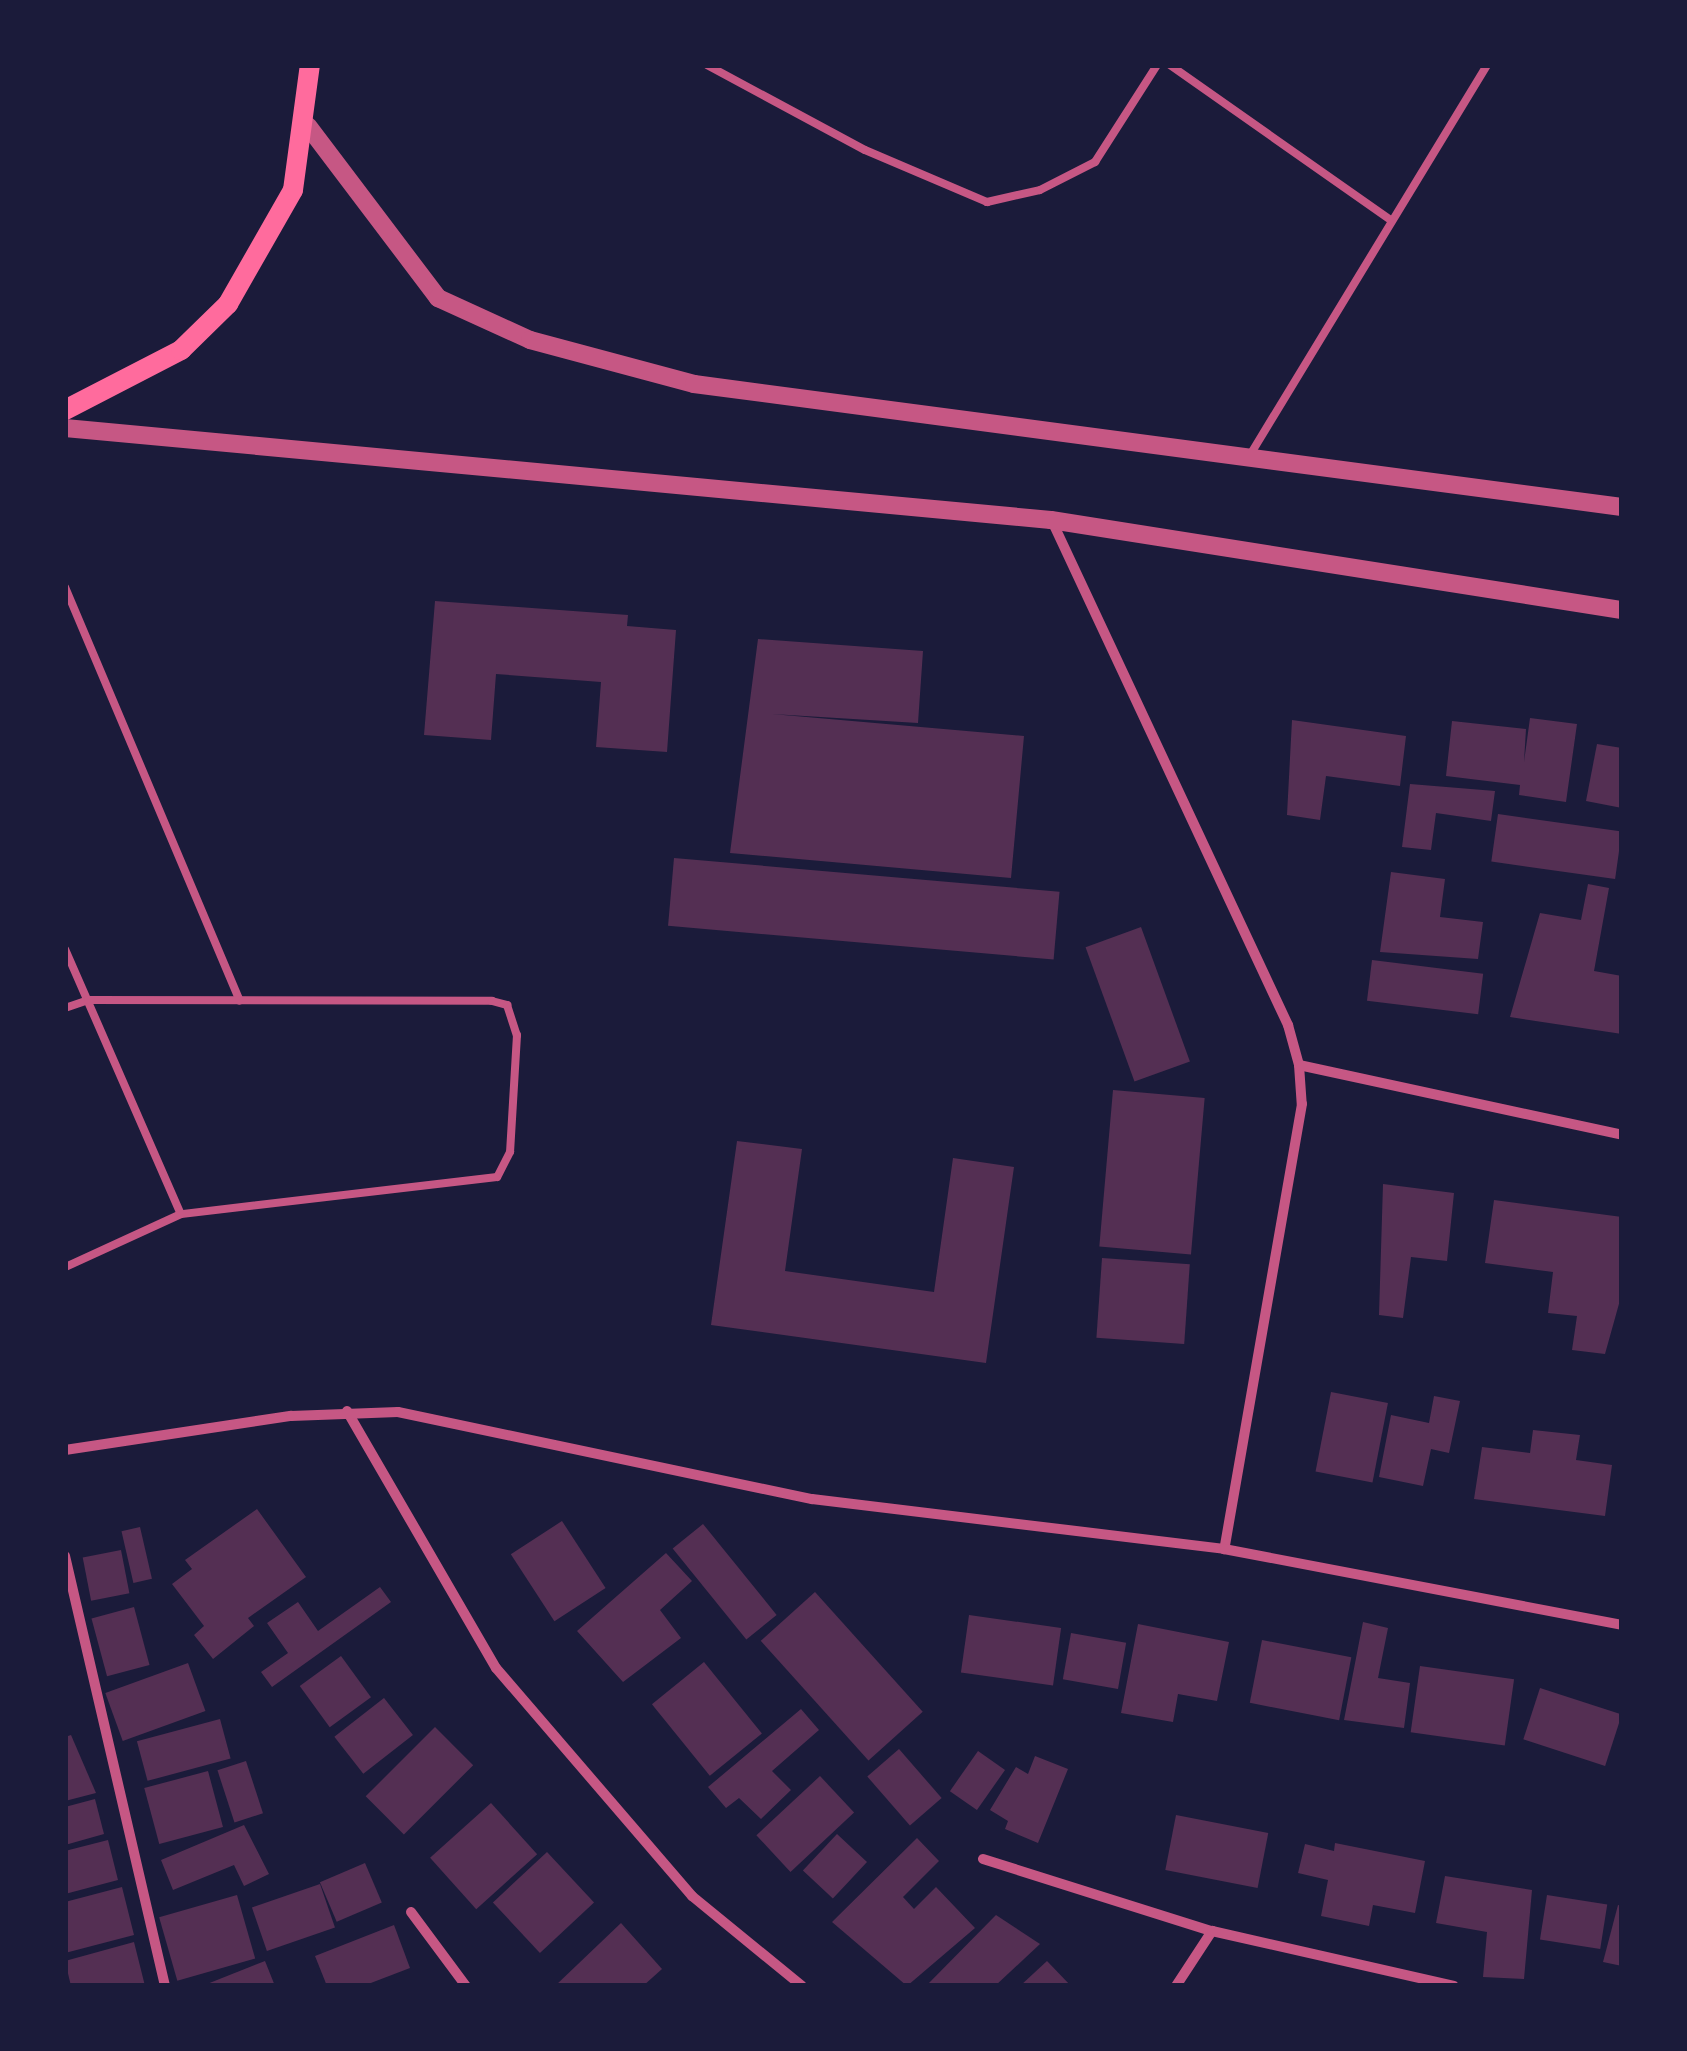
<!DOCTYPE html>
<style>
body{margin:0}
#map{position:relative;width:1687px;height:2051px;overflow:hidden;background:#1b1b3a;font-family:Manrope,sans-serif}
div>[style]{position:absolute}
[style*='--x']{left:calc(var(--x)*1px);top:calc(var(--y)*1px);width:calc(var(--w)*1px);rotate:calc(var(--a)*1deg)}
.building>*{inset:0;background:#542f53;transform-origin:0 0}
.service>*{height:8px;margin:-4px;padding:0 4px;transform-origin:4px;border-radius:4px;background:#c65784}
.minor>*{height:10px;margin:-5px;padding:0 5px;transform-origin:5px;border-radius:5px;background:#c65784}
.tertiary>*{height:18px;margin:-9px;padding:0 9px;transform-origin:9px;border-radius:9px;background:#c65784}
.secondary>*{height:20px;margin:-10px;padding:0 10px;transform-origin:10px;border-radius:10px;background:#ff6b9d}
span{translate:-50% -50%;white-space:nowrap;text-align:center;line-height:1.15;-webkit-text-stroke:10px #1b1b3a;paint-order:stroke}
.frame{position:absolute;inset:0;border:68px solid #1b1b3a;pointer-events:none}
</style>
<div id="map">
<div class="building">
<div style="clip-path:polygon(435px 601px,628px 615px,627px 626px,676px 630px,667px 752px,596px 747px,601px 682px,496px 674px,491px 740px,424px 735px)"></div>
<div style="clip-path:polygon(758px 639px,923px 651px,918px 723px,772px 714px,1024px 736px,1011px 878px,730px 853px)"></div>
<div style="clip-path:polygon(1530px 718px,1577px 724px,1566px 802px,1519px 795px,1520px 785px,1446px 776px,1452px 721px,1526px 729px,1524px 762px)"></div>
<div style="clip-path:polygon(1292px 720px,1406px 736px,1400px 786px,1326px 776px,1320px 820px,1287px 815px)"></div>
<div style="clip-path:polygon(1597px 744px,1622px 748px,1622px 808px,1586px 801px)"></div>
<div style="clip-path:polygon(1410px 784px,1495px 791px,1491px 821px,1436px 813px,1431px 850px,1402px 847px)"></div>
<div style="left:1498px;top:814px;width:125px;height:48px;rotate:8deg"></div>
<div style="left:674px;top:858px;width:387px;height:68px;rotate:5deg"></div>
<div style="clip-path:polygon(1391px 872px,1445px 879px,1440px 917px,1483px 922px,1478px 959px,1380px 952px)"></div>
<div style="clip-path:polygon(1588px 884px,1609px 888px,1594px 971px,1622px 976px,1622px 1034px,1510px 1017px,1540px 913px,1581px 920px)"></div>
<div style="left:1141px;top:927px;width:143px;height:59px;rotate:70deg"></div>
<div style="left:1372px;top:960px;width:112px;height:41px;rotate:7deg"></div>
<div style="left:1113px;top:1090px;width:92px;height:157px;rotate:5deg"></div>
<div style="clip-path:polygon(737px 1141px,802px 1149px,785px 1271px,934px 1292px,953px 1158px,1014px 1167px,986px 1363px,711px 1325px)"></div>
<div style="clip-path:polygon(1383px 1184px,1454px 1193px,1447px 1261px,1411px 1257px,1403px 1318px,1379px 1315px)"></div>
<div style="clip-path:polygon(1494px 1200px,1622px 1217px,1622px 1293px,1605px 1354px,1572px 1350px,1577px 1316px,1548px 1313px,1553px 1272px,1485px 1263px)"></div>
<div style="left:1102px;top:1258px;width:88px;height:80px;rotate:4deg"></div>
<div style="left:1331px;top:1392px;width:58px;height:81px;rotate:11deg"></div>
<div style="clip-path:polygon(1434px 1396px,1460px 1401px,1449px 1453px,1431px 1449px,1423px 1486px,1379px 1477px,1391px 1415px,1429px 1423px)"></div>
<div style="clip-path:polygon(1533px 1430px,1580px 1435px,1576px 1460px,1612px 1465px,1605px 1516px,1474px 1499px,1482px 1447px,1530px 1453px)"></div>
<div style="clip-path:polygon(257px 1509px,306px 1577px,248px 1618px,254px 1626px,213px 1659px,194px 1635px,204px 1626px,172px 1584px,192px 1569px,185px 1560px)"></div>
<div style="left:562px;top:1521px;width:80px;height:61px;rotate:57deg"></div>
<div style="left:703px;top:1524px;width:117px;height:39px;rotate:51deg"></div>
<div style="left:140px;top:1527px;width:53px;height:19px;rotate:77deg"></div>
<div style="left:121px;top:1550px;width:44px;height:39px;rotate:79deg"></div>
<div style="clip-path:polygon(666px 1553px,692px 1581px,660px 1610px,681px 1638px,623px 1682px,577px 1631px)"></div>
<div style="clip-path:polygon(380px 1587px,391px 1602px,272px 1687px,261px 1672px,288px 1653px,267px 1623px,298px 1602px,318px 1631px)"></div>
<div style="left:815px;top:1592px;width:161px;height:73px;rotate:48deg"></div>
<div style="left:134px;top:1607px;width:60px;height:44px;rotate:75deg"></div>
<div style="left:969px;top:1615px;width:93px;height:58px;rotate:8deg"></div>
<div style="clip-path:polygon(1363px 1622px,1388px 1628px,1378px 1678px,1410px 1683px,1404px 1728px,1344px 1720px)"></div>
<div style="clip-path:polygon(1138px 1624px,1229px 1642px,1217px 1701px,1178px 1694px,1173px 1722px,1121px 1713px)"></div>
<div style="left:1071px;top:1633px;width:56px;height:47px;rotate:10deg"></div>
<div style="left:1262px;top:1640px;width:91px;height:64px;rotate:11deg"></div>
<div style="left:341px;top:1656px;width:51px;height:51px;rotate:54deg"></div>
<div style="left:704px;top:1662px;width:92px;height:67px;rotate:51deg"></div>
<div style="left:188px;top:1663px;width:51px;height:88px;rotate:70deg"></div>
<div style="left:1420px;top:1666px;width:95px;height:67px;rotate:8deg"></div>
<div style="left:1540px;top:1688px;width:86px;height:54px;rotate:18deg"></div>
<div style="left:384px;top:1698px;width:47px;height:63px;rotate:52deg"></div>
<div style="clip-path:polygon(801px 1709px,819px 1730px,772px 1771px,791px 1790px,761px 1819px,739px 1798px,726px 1808px,708px 1787px)"></div>
<div style="left:220px;top:1719px;width:41px;height:86px;rotate:75deg"></div>
<div style="left:435px;top:1727px;width:54px;height:98px;rotate:45deg"></div>
<div style="clip-path:polygon(71px 1735px,96px 1793px,65px 1801px,65px 1737px)"></div>
<div style="left:899px;top:1749px;width:65px;height:42px;rotate:49deg"></div>
<div style="left:978px;top:1751px;width:33px;height:49px;rotate:35deg"></div>
<div style="clip-path:polygon(1035px 1756px,1068px 1769px,1038px 1843px,1005px 1829px,1008px 1821px,990px 1810px,1016px 1767px,1028px 1774px)"></div>
<div style="left:246px;top:1761px;width:55px;height:30px;rotate:72deg"></div>
<div style="left:208px;top:1771px;width:58px;height:66px;rotate:75deg"></div>
<div style="left:820px;top:1776px;width:50px;height:87px;rotate:47deg"></div>
<div style="clip-path:polygon(95px 1799px,104px 1834px,65px 1845px,65px 1807px)"></div>
<div style="left:491px;top:1803px;width:69px;height:82px;rotate:48deg"></div>
<div style="left:1176px;top:1815px;width:94px;height:56px;rotate:11deg"></div>
<div style="clip-path:polygon(244px 1825px,269px 1874px,244px 1886px,234px 1865px,173px 1890px,161px 1860px)"></div>
<div style="left:837px;top:1834px;width:41px;height:50px;rotate:43deg"></div>
<div style="clip-path:polygon(917px 1838px,939px 1861px,903px 1897px,914px 1909px,936px 1887px,975px 1928px,907px 1986px,832px 1922px)"></div>
<div style="clip-path:polygon(108px 1840px,118px 1880px,65px 1894px,65px 1851px)"></div>
<div style="clip-path:polygon(1335px 1843px,1425px 1861px,1415px 1913px,1373px 1905px,1369px 1926px,1321px 1916px,1328px 1880px,1298px 1873px,1305px 1844px,1334px 1851px)"></div>
<div style="left:547px;top:1852px;width:69px;height:74px;rotate:47deg"></div>
<div style="left:365px;top:1863px;width:43px;height:49px;rotate:67deg"></div>
<div style="clip-path:polygon(1445px 1876px,1532px 1890px,1524px 1979px,1483px 1977px,1487px 1932px,1436px 1923px)"></div>
<div style="left:320px;top:1884px;width:46px;height:72px;rotate:71deg"></div>
<div style="clip-path:polygon(122px 1887px,134px 1935px,65px 1953px,65px 1902px)"></div>
<div style="left:237px;top:1895px;width:66px;height:81px;rotate:74deg"></div>
<div style="left:1547px;top:1895px;width:61px;height:45px;rotate:9deg"></div>
<div style="clip-path:polygon(1618px 1905px,1622px 1906px,1622px 1966px,1603px 1962px)"></div>
<div style="clip-path:polygon(996px 1915px,1040px 1944px,995px 1986px,926px 1986px)"></div>
<div style="clip-path:polygon(621px 1923px,662px 1969px,643px 1986px,555px 1986px)"></div>
<div style="clip-path:polygon(394px 1925px,410px 1968px,363px 1986px,327px 1986px,315px 1956px)"></div>
<div style="clip-path:polygon(134px 1942px,145px 1986px,71px 1986px,65px 1961px)"></div>
<div style="clip-path:polygon(265px 1961px,275px 1986px,202px 1986px)"></div>
<div style="clip-path:polygon(1047px 1961px,1071px 1986px,1020px 1986px)"></div>
</div>
<div class="service">
<div style="--x:707;--y:65;--w:179;--a:28.3"></div>
<div style="--x:865;--y:150;--w:133;--a:23.1"></div>
<div style="--x:987;--y:202;--w:54;--a:-12.8"></div>
<div style="--x:1040;--y:190;--w:62;--a:-27"></div>
<div style="--x:1095;--y:162;--w:115;--a:-57.4"></div>
<div style="--x:1170;--y:65;--w:271;--a:35.1"></div>
<div style="--x:1250;--y:455;--w:456;--a:-58.7"></div>
<div style="--x:65;--y:587;--w:449;--a:67.1"></div>
<div style="--x:65;--y:949;--w:289;--a:66.4"></div>
<div style="--x:65;--y:1008;--w:24;--a:-19"></div>
<div style="--x:88;--y:1000;--w:404;--a:0.1"></div>
<div style="--x:492;--y:1001;--w:16;--a:15"></div>
<div style="--x:507;--y:1005;--w:32;--a:72"></div>
<div style="--x:517;--y:1035;--w:117;--a:93.4"></div>
<div style="--x:510;--y:1152;--w:28;--a:117"></div>
<div style="--x:497;--y:1177;--w:318;--a:173.3"></div>
<div style="--x:181;--y:1214;--w:128;--a:155.4"></div>
</div>
<div class="minor">
<div style="--x:1052;--y:521;--w:557;--a:64.91"></div>
<div style="--x:1288;--y:1025;--w:41;--a:74.6"></div>
<div style="--x:1299;--y:1065;--w:39;--a:86"></div>
<div style="--x:1302;--y:1104;--w:452;--a:99.9"></div>
<div style="--x:1299;--y:1065;--w:330;--a:12.2"></div>
<div style="--x:347;--y:1411;--w:297;--a:59.9"></div>
<div style="--x:496;--y:1668;--w:301;--a:49.3"></div>
<div style="--x:692;--y:1896;--w:142;--a:39.3"></div>
<div style="--x:65;--y:1450;--w:229;--a:-8.6"></div>
<div style="--x:291;--y:1416;--w:107;--a:-2.1"></div>
<div style="--x:398;--y:1412;--w:423;--a:11.9"></div>
<div style="--x:812;--y:1499;--w:415;--a:6.9"></div>
<div style="--x:1224;--y:1549;--w:405;--a:10.8"></div>
<div style="--x:65;--y:1556;--w:441;--a:76.9"></div>
<div style="--x:983;--y:1859;--w:240;--a:17.5"></div>
<div style="--x:411;--y:1912;--w:92;--a:53.4"></div>
<div style="--x:1176;--y:1986;--w:66;--a:-56.8"></div>
<div style="--x:1212;--y:1931;--w:248;--a:12.8"></div>
</div>
<div class="tertiary">
<div style="--x:308;--y:126;--w:216;--a:52.9"></div>
<div style="--x:438;--y:298;--w:101;--a:24.5"></div>
<div style="--x:530;--y:340;--w:170;--a:15"></div>
<div style="--x:694;--y:384;--w:936;--a:7.55"></div>
<div style="--x:65;--y:428;--w:990;--a:5.33"></div>
<div style="--x:1051;--y:520;--w:578;--a:8.96"></div>
</div>
<div class="secondary">
<div style="--x:65;--y:410;--w:131;--a:-27.3"></div>
<div style="--x:181;--y:350;--w:66;--a:-44.4"></div>
<div style="--x:228;--y:304;--w:131;--a:-60.3"></div>
<div style="--x:293;--y:190;--w:126;--a:-82.3"></div>
</div>
<div class="frame"></div>
</div>
